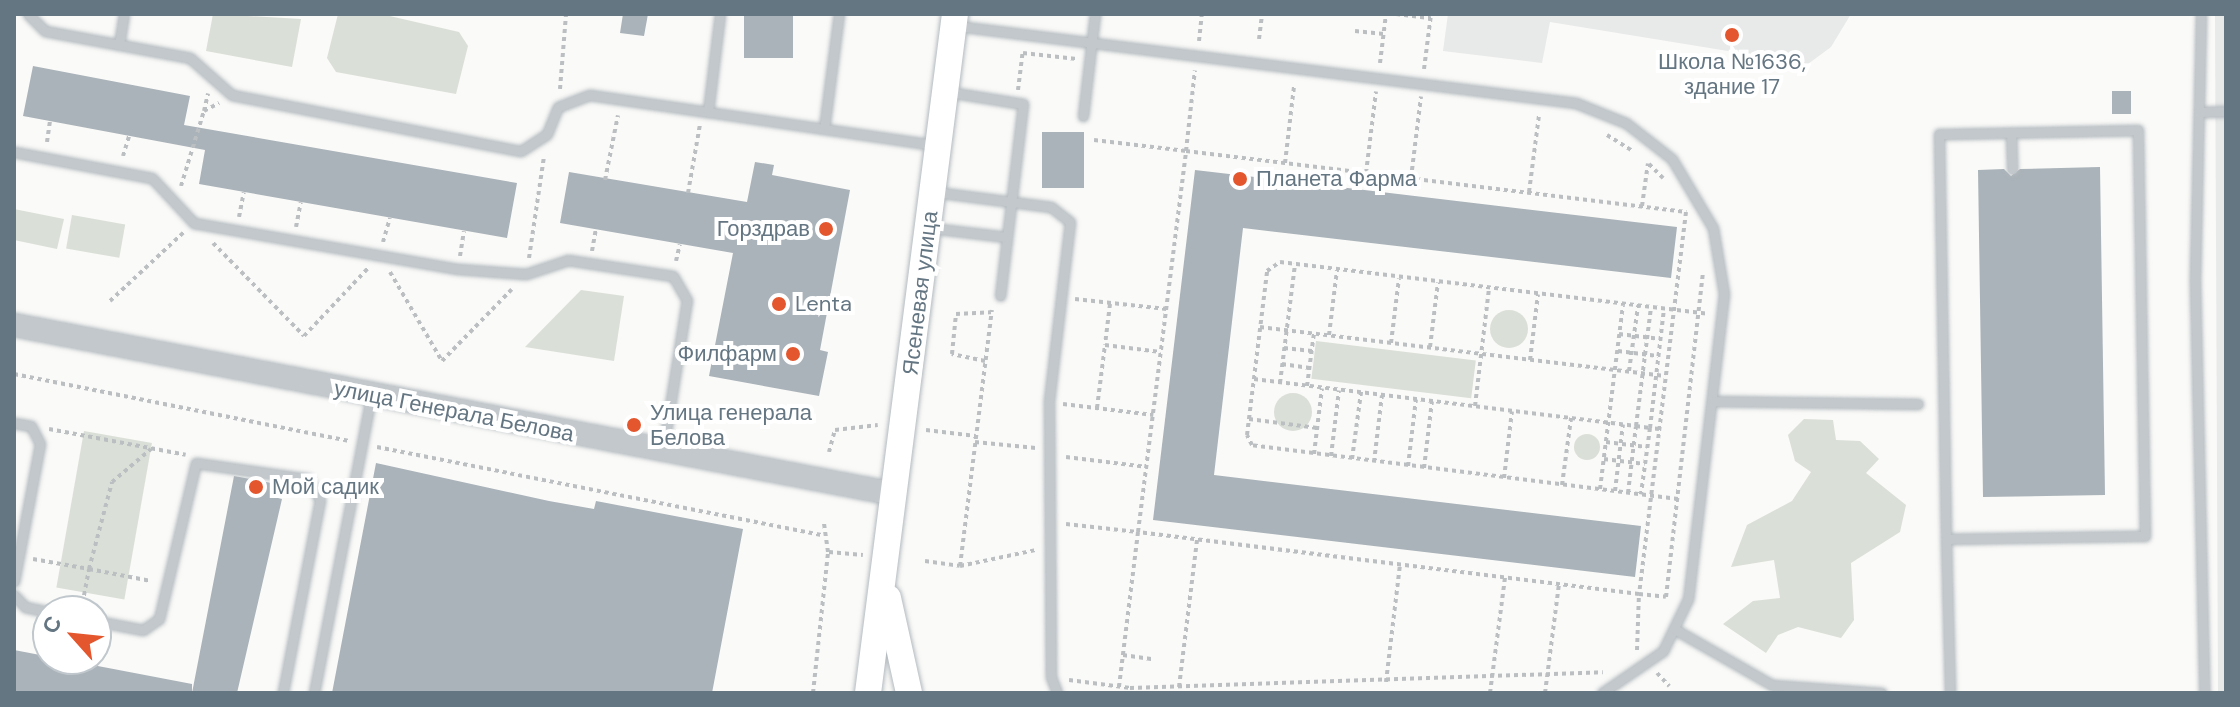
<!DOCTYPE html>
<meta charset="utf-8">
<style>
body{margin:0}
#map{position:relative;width:2240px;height:707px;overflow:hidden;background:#fafaf8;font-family:"DM Sans",sans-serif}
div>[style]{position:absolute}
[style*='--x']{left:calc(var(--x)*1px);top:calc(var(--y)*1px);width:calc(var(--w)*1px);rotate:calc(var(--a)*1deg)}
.built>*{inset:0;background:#e8e9e9}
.green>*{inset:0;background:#dadfd7;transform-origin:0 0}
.round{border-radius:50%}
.building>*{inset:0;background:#aab3b9;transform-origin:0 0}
.path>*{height:4px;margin-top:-2px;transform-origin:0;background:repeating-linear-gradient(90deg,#bbbfc2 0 4px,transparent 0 8px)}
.roads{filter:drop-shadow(0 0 2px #b3babf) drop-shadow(0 0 2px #b3babf)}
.service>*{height:9px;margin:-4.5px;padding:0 4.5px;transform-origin:4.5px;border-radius:4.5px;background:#c3c8cc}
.tertiary>*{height:22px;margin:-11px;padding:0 11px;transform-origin:11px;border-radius:11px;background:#c3c8cc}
.secondary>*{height:26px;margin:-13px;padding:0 13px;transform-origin:13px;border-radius:13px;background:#fff}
.dots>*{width:22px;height:22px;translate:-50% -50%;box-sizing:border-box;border:4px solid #fff;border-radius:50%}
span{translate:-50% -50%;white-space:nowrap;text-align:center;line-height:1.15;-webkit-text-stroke:8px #fff;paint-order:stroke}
.poi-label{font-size:22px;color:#657683}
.left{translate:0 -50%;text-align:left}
.right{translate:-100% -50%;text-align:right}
.street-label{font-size:22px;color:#657683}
.frame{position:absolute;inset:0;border:16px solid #657683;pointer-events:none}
.north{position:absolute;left:32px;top:595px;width:80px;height:80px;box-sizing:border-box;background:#fff;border:2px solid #c1c8cd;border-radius:50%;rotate:297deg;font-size:22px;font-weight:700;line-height:32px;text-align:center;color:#657683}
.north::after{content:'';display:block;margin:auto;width:28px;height:36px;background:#e4572e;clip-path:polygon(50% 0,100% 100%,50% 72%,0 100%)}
</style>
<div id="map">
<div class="built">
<div style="clip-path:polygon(1448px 14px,1851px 14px,1831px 47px,1808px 64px,1550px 22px,1542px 63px,1443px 51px)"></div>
<div style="clip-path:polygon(2215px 14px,2226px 14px,2226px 693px,2218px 693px)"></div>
</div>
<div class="green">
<div style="clip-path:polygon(213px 14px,301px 19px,292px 67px,206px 51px)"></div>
<div style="clip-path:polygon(338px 14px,381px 14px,459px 32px,468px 46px,456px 94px,336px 72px,327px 58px)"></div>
<div style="clip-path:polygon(14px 209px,64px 219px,57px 249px,14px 240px)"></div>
<div style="left:72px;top:215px;width:54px;height:34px;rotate:10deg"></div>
<div style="clip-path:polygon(581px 290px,624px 296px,614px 361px,525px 347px)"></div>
<div class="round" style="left:1490px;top:310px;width:38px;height:38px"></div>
<div style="left:1316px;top:341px;width:161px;height:38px;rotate:7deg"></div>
<div class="round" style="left:1274px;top:393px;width:38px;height:38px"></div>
<div style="clip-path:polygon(1804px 419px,1833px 420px,1836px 440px,1860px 441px,1879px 459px,1866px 473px,1906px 505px,1900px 532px,1851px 563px,1854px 620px,1841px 638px,1798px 627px,1778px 635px,1766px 653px,1723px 624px,1753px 601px,1780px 598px,1774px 560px,1731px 567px,1747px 525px,1792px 501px,1811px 472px,1795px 461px,1788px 435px)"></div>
<div style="left:84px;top:431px;width:69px;height:159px;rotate:10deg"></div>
<div class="round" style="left:1574px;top:434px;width:26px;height:26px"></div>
</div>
<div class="building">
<div style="clip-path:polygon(623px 14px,648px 14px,644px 36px,620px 33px)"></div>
<div style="left:744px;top:14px;width:49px;height:44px"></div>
<div style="clip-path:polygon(33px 66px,190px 96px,184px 125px,517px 183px,507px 238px,199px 184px,205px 150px,23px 116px)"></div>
<div style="left:2112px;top:91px;width:19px;height:23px"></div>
<div style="left:1042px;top:132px;width:42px;height:56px"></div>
<div style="clip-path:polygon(755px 162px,774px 165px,772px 175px,850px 190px,820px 350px,828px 352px,819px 396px,709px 376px,733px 253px,560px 223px,569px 172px,747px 202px)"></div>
<div style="clip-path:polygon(2100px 167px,2105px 495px,1983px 497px,1978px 170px,2004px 169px,2011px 176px,2020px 169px)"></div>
<div style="clip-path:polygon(1195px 170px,1677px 227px,1671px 278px,1243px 228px,1214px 475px,1641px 526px,1635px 577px,1153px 520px)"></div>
<div style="clip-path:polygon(376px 463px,549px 501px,594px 509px,596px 501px,743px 529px,712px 693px,332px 693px)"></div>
<div style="clip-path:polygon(234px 476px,277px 484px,274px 497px,282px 499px,237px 693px,192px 693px)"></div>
<div style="clip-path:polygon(14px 650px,192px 684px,192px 693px,14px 693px)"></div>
</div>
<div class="path">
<div style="--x:1396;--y:14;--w:35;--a:7"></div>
<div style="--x:1355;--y:31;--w:29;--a:6"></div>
<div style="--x:1259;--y:39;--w:25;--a:-83"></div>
<div style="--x:1199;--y:41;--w:27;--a:-84"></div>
<div style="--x:1023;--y:53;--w:54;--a:6.3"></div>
<div style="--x:1380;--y:63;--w:49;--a:-83"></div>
<div style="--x:1424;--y:69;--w:55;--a:-82.7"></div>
<div style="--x:560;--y:89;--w:75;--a:-85.4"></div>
<div style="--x:1018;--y:90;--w:39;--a:-83"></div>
<div style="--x:204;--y:111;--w:18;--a:-77"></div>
<div style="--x:1607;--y:135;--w:31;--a:32"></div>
<div style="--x:1094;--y:140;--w:93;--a:6.8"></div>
<div style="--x:1186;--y:151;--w:81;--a:-83.7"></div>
<div style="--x:47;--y:142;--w:21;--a:-82"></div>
<div style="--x:1186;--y:151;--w:504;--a:6.96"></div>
<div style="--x:1686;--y:212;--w:385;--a:97"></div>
<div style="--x:1639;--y:594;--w:505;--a:-172.95"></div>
<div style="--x:1138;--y:532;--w:384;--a:-82.8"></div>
<div style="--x:123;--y:156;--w:21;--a:-73"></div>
<div style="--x:1285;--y:163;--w:78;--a:-83.3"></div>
<div style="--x:1649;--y:164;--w:20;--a:45"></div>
<div style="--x:1366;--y:173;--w:82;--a:-83"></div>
<div style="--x:1411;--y:178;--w:82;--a:-83"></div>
<div style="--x:605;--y:180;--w:66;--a:-78.7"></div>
<div style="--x:181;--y:186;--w:78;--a:-73"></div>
<div style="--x:204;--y:111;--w:17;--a:-28"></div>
<div style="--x:1529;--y:192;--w:78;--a:-82.6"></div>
<div style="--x:688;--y:193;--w:70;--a:-80.1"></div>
<div style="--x:1642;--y:206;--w:43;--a:-82.1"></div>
<div style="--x:239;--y:217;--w:25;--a:-79"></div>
<div style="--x:296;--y:227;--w:25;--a:-79"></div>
<div style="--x:383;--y:242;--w:25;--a:-74"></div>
<div style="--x:213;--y:243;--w:130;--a:45.6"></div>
<div style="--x:304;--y:336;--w:93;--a:-46.7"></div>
<div style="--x:592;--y:251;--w:22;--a:-80"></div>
<div style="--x:460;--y:256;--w:25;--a:-81"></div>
<div style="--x:529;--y:258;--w:103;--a:-81.6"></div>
<div style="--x:676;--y:261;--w:17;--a:-77"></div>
<div style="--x:390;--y:272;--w:103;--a:59.7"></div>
<div style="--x:442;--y:361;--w:100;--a:-45.8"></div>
<div style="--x:1075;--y:299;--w:92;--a:6.3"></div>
<div style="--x:110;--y:301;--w:101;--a:-43"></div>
<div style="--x:1110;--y:304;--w:41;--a:97"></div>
<div style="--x:1105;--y:345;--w:56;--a:7.1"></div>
<div style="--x:1260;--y:327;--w:408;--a:6.9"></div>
<div style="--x:1619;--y:334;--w:42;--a:6.8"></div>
<div style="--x:1329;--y:335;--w:65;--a:-83"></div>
<div style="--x:1391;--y:343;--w:65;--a:-83"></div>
<div style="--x:1430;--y:347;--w:65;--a:-83"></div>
<div style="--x:1284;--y:348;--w:28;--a:6"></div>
<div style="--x:1618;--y:351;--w:40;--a:7.1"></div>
<div style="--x:1530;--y:360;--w:66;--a:-83.1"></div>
<div style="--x:985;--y:361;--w:34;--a:-168"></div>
<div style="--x:952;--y:354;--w:40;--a:-84.3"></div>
<div style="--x:956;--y:314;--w:35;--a:-3"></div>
<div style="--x:1282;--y:364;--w:28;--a:8"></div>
<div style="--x:1629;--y:371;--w:66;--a:-82.1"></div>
<div style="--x:14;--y:374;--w:342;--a:11.3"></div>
<div style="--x:1254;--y:379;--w:385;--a:7"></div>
<div style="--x:1636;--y:426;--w:119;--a:-82.8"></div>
<div style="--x:1280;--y:383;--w:120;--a:-82.8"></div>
<div style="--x:1307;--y:386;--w:53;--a:-82.5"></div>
<div style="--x:1063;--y:404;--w:91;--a:7"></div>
<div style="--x:1475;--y:406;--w:119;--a:-83.2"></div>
<div style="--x:1097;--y:408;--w:64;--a:-82.8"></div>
<div style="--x:1249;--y:419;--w:69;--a:7.5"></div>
<div style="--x:49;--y:429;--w:139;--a:10.7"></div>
<div style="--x:1659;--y:429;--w:9;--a:-174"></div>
<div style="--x:1650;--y:428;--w:120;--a:-83.3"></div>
<div style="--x:926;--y:430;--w:50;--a:6.8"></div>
<div style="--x:975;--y:442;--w:61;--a:5.6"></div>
<div style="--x:1606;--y:442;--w:41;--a:7"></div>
<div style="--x:377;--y:447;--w:453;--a:11.2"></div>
<div style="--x:829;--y:452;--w:23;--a:-75"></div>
<div style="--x:835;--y:430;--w:43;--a:-6.6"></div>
<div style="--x:1314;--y:454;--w:66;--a:-83.1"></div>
<div style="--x:1331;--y:456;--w:66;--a:-83.1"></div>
<div style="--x:1066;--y:457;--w:82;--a:7"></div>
<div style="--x:1352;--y:459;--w:68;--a:-82.3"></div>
<div style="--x:1604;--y:459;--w:41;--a:7"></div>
<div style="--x:1374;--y:462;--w:67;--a:-83.2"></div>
<div style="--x:1408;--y:466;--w:67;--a:-83.2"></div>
<div style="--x:1424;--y:468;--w:67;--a:-83.2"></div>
<div style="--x:1504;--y:478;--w:67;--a:-83.2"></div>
<div style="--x:1562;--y:485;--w:68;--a:-82.3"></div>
<div style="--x:1600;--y:489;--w:185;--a:-82.9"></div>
<div style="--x:1615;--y:491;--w:67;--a:-83.2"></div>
<div style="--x:1628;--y:493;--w:67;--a:-83.2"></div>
<div style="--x:1636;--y:426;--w:14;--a:8"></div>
<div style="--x:1650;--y:428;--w:67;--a:97.8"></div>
<div style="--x:1678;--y:499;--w:429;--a:-172.8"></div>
<div style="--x:1252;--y:445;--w:11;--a:-117"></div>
<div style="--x:1247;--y:435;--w:165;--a:-83"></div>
<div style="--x:1267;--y:271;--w:16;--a:-35"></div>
<div style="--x:1280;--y:262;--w:431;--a:6.9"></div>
<div style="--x:1066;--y:524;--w:72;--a:6.3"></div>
<div style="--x:1138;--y:532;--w:156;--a:97"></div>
<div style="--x:829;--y:552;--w:34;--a:5"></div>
<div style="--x:33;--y:559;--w:57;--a:10.1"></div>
<div style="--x:89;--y:569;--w:90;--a:-75.2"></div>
<div style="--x:112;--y:482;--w:51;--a:-40.2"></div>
<div style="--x:925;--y:561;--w:35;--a:8"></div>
<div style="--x:960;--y:566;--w:258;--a:-82.9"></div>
<div style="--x:960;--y:566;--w:78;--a:-11.9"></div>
<div style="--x:81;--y:611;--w:43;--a:-79.2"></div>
<div style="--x:89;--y:569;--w:63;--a:11"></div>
<div style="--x:1637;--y:650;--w:56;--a:-88"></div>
<div style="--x:1639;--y:594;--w:27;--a:6"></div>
<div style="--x:1666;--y:597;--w:326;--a:-83.5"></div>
<div style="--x:1123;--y:655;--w:30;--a:8"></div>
<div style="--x:1657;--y:673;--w:18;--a:47"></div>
<div style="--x:1069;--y:680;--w:62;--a:7.5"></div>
<div style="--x:1130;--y:688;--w:473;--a:-1.9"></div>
<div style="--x:1386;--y:682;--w:118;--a:-83.2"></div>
<div style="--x:1179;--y:687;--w:148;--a:-83"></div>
<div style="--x:813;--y:693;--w:142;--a:-83.9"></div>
<div style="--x:828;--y:552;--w:29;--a:-98"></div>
<div style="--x:1490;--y:693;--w:117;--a:-82.6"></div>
<div style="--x:1545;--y:693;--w:110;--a:-82.7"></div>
</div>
<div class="roads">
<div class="service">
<div style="--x:28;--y:14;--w:24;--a:45"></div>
<div style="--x:45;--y:31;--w:147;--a:10.5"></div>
<div style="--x:190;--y:58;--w:56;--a:41.4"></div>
<div style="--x:232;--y:95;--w:294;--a:11"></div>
<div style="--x:521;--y:151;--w:31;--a:-33"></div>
<div style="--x:547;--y:134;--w:29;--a:-68"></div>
<div style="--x:558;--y:107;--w:34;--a:-21"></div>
<div style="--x:590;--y:95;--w:119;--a:8.2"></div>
<div style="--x:720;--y:14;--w:99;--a:97"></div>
<div style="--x:708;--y:112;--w:229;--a:8.3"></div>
<div style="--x:2201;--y:14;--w:268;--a:91.3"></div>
<div style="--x:2195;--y:282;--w:411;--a:88.7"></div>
<div style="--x:957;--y:26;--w:624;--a:7.09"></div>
<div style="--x:1576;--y:103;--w:54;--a:21.8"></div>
<div style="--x:1626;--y:123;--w:58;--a:38"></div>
<div style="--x:1672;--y:159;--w:80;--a:59.3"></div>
<div style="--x:1713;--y:228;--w:67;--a:80.5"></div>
<div style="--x:1724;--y:294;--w:307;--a:96.7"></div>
<div style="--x:1688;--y:599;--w:58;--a:115.7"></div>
<div style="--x:1663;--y:651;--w:74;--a:145.5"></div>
<div style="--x:119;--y:45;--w:31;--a:-81"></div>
<div style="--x:949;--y:92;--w:75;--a:9.2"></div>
<div style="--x:1023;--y:104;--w:193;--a:96.8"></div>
<div style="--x:2200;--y:112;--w:26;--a:-2"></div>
<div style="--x:1083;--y:116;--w:103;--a:-83.3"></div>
<div style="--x:824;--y:129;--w:116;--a:-82.6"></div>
<div style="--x:2011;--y:133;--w:36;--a:88"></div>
<div style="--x:14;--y:152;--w:140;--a:10.7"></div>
<div style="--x:152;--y:178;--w:62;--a:47"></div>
<div style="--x:194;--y:223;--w:268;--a:9.9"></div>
<div style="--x:458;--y:269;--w:68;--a:4.2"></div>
<div style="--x:526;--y:274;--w:44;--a:-18.4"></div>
<div style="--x:568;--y:260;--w:106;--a:8.7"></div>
<div style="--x:673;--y:276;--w:28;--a:60"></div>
<div style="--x:687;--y:300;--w:152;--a:99.1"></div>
<div style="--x:935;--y:192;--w:117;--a:7.4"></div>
<div style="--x:1051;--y:207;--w:24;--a:38"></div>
<div style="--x:1070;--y:222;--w:181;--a:96.7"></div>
<div style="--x:1049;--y:402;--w:275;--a:89.6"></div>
<div style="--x:1051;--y:677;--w:17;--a:69"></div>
<div style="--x:931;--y:228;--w:76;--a:6.8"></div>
<div style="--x:1712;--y:401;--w:206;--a:0.8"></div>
<div style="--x:14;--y:423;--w:17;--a:10"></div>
<div style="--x:31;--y:426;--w:20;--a:63"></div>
<div style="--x:40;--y:444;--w:140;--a:100.7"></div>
<div style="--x:1946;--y:539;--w:199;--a:-0.9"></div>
<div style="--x:2145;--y:536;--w:406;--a:-91"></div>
<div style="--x:2138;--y:130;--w:199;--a:178.8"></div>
<div style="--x:1939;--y:134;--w:405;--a:89"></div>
<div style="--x:1946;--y:539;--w:154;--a:88.5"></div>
<div style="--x:14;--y:595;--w:16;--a:47"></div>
<div style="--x:25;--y:607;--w:24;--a:12"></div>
<div style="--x:96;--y:621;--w:48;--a:10.8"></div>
<div style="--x:143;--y:630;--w:19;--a:-35"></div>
<div style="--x:159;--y:619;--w:160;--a:-76.7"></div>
<div style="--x:196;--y:463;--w:113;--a:8.1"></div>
<div style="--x:308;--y:479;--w:24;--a:60"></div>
<div style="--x:320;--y:500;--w:197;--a:100.9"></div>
<div style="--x:1676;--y:630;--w:111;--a:29.8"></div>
<div style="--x:1772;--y:685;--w:110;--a:4.2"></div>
<div style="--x:314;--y:693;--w:302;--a:-79.1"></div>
</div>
<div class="tertiary">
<div style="--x:14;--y:325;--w:896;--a:10.87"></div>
</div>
<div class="secondary">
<div style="--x:888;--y:598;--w:97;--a:77.5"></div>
<div style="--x:868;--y:693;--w:685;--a:-82.7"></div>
</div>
</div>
<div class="dots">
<div style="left:1732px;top:35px;background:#e4572e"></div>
<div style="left:1240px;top:179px;background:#e4572e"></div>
<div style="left:826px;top:229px;background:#e4572e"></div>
<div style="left:779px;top:304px;background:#e4572e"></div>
<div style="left:793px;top:354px;background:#e4572e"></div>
<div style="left:634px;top:425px;background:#e4572e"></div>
<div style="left:256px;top:487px;background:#e4572e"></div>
</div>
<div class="poi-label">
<span style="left:1732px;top:74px">Школа №1636,<br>здание 17</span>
<span class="left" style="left:1256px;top:179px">Планета Фарма</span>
<span class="right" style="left:810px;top:229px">Горздрав</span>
<span class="left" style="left:795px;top:304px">Lenta</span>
<span class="right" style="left:777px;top:354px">Филфарм</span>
<span class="left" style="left:650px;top:425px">Улица генерала<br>Белова</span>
<span class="left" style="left:272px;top:487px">Мой садик</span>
</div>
<div class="street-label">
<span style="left:920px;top:293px;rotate:-83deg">Ясеневая улица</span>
<span style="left:454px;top:411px;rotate:11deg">улица Генерала Белова</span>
</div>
<div class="frame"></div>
<div class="north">С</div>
</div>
